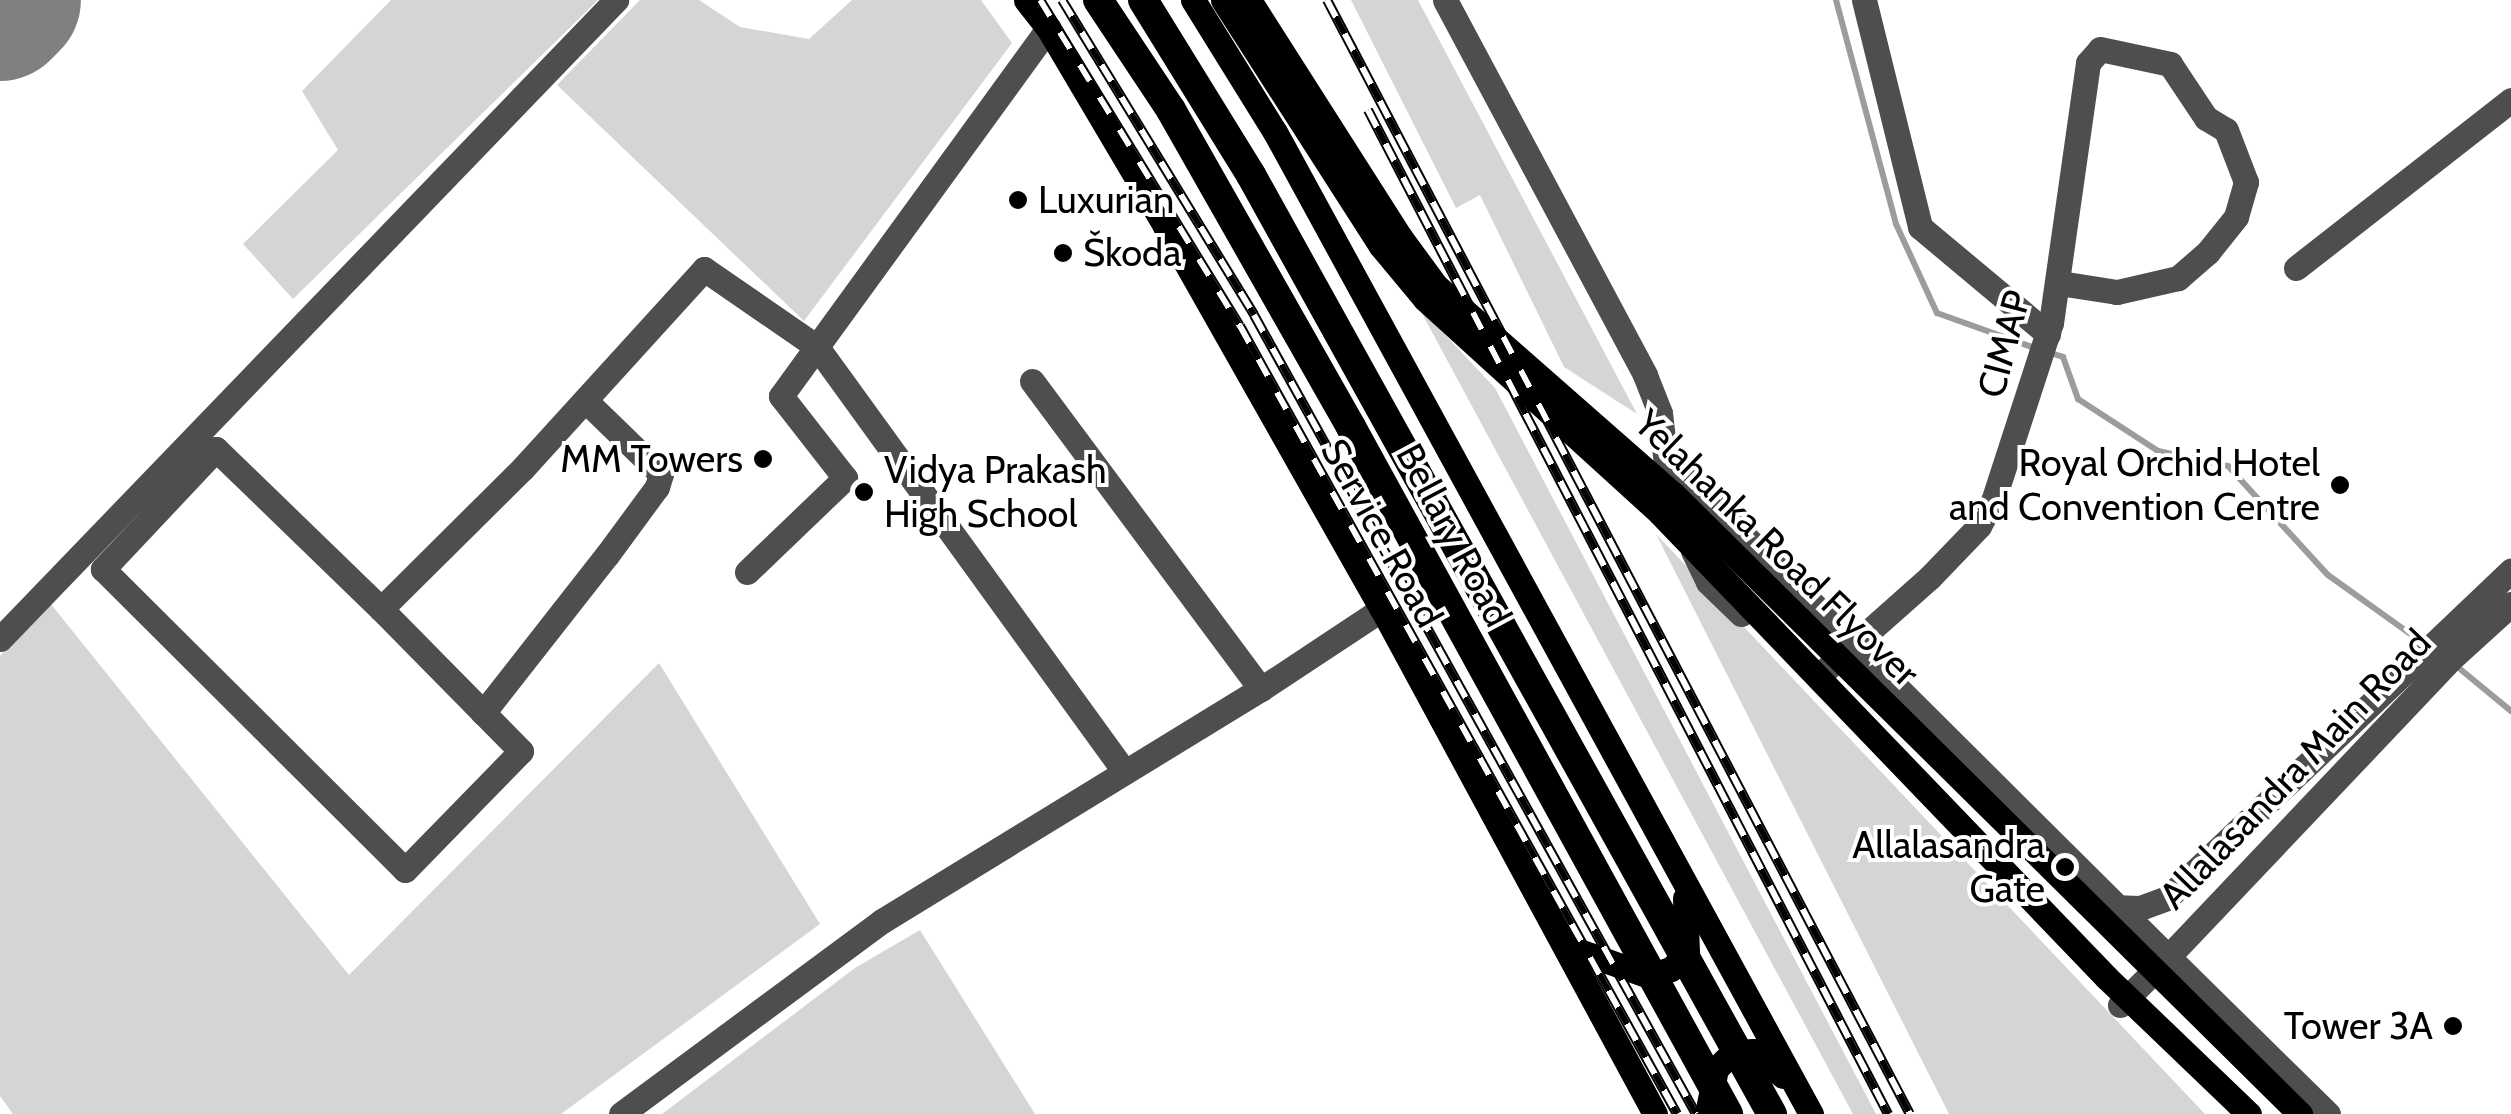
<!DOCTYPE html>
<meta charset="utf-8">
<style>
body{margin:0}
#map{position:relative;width:2511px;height:1114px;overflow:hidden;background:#fff;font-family:Cabin,sans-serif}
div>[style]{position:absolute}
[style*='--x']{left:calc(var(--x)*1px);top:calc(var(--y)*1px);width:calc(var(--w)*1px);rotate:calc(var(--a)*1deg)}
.green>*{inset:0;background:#d5d5d5}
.stream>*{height:6px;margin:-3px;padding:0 3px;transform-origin:3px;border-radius:3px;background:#9c9c9c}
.runway>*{height:142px;margin:-71px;padding:0 71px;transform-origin:71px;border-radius:71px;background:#808080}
.minor>*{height:25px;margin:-12.5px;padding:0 12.5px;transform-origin:12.5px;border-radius:12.5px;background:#4e4e4e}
.major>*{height:25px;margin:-12.5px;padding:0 12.5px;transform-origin:12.5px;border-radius:12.5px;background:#000}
.highway>*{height:30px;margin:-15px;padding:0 15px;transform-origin:15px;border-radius:15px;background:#000}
.rail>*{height:10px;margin-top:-5px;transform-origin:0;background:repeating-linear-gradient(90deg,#fff 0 19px,#000 0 38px);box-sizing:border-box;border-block:2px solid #000}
.dots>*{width:28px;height:28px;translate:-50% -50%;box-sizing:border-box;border:5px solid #fff;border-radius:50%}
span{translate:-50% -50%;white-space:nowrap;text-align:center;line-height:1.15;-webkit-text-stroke:8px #fff;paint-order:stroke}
.poi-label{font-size:38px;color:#000}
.left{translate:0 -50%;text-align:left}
.right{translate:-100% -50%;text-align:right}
.street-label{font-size:38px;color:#000}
</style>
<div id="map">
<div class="green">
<div style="clip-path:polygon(391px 0,598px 0,293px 299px,243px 244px,338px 150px,302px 91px)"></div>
<div style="clip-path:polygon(640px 0,699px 0,740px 27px,809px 39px,852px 0,981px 0,1012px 43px,804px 321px,557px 85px)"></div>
<div style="clip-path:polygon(1351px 0,1418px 0,1637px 414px,1564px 367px,1480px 195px,1456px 208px)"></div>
<div style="clip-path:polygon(1418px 306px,1495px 388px,1876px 1114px,1853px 1114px)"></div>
<div style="clip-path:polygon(1656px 534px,2205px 1114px,1949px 1114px)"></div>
<div style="clip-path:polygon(50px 603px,349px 975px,659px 663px,820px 924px,561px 1114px,13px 1114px,0 1096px,0 656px)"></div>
<div style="clip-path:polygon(920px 930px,1035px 1114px,662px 1114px,855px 968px)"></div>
</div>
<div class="stream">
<div style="--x:1836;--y:0;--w:232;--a:75"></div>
<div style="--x:1896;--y:224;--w:98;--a:65.3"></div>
<div style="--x:1937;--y:313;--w:104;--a:19.7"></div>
<div style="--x:2047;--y:352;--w:17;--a:17"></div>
<div style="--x:2063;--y:357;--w:45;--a:70.3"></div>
<div style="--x:2078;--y:399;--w:95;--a:33"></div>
<div style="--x:2158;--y:451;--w:72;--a:12.1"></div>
<div style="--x:2228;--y:466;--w:148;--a:47.5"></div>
<div style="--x:2328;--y:575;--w:117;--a:35.6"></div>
<div style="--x:2454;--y:664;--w:74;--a:39.5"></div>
</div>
<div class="runway">
<div style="--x:0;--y:10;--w:14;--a:-45"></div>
</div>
<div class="minor">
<div style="--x:1445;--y:0;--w:425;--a:61.9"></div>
<div style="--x:1645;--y:375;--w:41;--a:68.5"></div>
<div style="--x:1660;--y:413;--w:95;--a:83.3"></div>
<div style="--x:1864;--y:0;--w:234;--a:76.1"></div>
<div style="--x:1920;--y:227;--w:167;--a:39.9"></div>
<div style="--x:2296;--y:268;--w:273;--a:-38"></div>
<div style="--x:1032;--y:381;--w:384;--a:53.4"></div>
<div style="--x:1666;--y:458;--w:708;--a:44.83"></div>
<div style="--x:2168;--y:957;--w:68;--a:135"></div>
<div style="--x:1693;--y:551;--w:34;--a:64"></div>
<div style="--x:1708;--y:582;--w:46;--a:44.1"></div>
<div style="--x:747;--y:572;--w:136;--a:-43.8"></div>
<div style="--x:845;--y:478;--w:104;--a:-128"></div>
<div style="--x:781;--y:396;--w:455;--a:-54"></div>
<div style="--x:381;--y:609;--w:230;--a:-135.9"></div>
<div style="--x:216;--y:449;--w:165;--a:133.3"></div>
<div style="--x:103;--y:569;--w:426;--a:44.9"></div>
<div style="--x:405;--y:870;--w:166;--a:-45.7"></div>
<div style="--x:521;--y:751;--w:199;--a:-134.6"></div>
<div style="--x:381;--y:609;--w:200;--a:-44.8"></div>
<div style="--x:523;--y:468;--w:269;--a:-47.7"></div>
<div style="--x:704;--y:269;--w:137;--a:34.6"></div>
<div style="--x:817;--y:347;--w:523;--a:54.09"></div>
<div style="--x:0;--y:639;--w:888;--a:-46.05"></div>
<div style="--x:1823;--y:672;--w:143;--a:-41.6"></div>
<div style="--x:1930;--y:577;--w:71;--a:-46.1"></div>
<div style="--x:1979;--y:526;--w:29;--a:-61"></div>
<div style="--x:1993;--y:501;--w:187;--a:-72"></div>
<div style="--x:2051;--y:323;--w:263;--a:-81.9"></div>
<div style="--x:2088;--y:63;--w:18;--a:-49"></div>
<div style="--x:2100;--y:49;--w:72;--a:12.1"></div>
<div style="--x:2170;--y:64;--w:65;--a:56.3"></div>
<div style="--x:2206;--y:118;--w:23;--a:31"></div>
<div style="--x:2226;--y:130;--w:56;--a:69"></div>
<div style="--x:2246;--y:182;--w:36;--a:106"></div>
<div style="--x:2236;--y:217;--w:45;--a:128.7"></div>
<div style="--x:2208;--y:252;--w:40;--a:139"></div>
<div style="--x:2178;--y:278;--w:63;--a:167.1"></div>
<div style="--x:2117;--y:292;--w:59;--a:-171.2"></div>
<div style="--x:483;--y:713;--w:201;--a:-51.9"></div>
<div style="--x:607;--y:555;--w:84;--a:-53.7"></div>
<div style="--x:657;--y:487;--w:14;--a:-73"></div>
<div style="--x:661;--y:474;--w:106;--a:-135.8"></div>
<div style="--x:2110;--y:907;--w:30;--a:2"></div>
<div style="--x:2140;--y:908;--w:29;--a:-20"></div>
<div style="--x:2167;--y:898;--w:475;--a:-43.6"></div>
<div style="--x:621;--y:1114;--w:325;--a:-36.5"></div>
<div style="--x:882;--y:921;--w:444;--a:-31.5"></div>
<div style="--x:1261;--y:689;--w:145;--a:-33.5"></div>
<div style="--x:2328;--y:1114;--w:224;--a:-135.5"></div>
<div style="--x:2168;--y:957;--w:417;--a:-46.5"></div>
<div style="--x:2455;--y:655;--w:76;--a:-42.3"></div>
</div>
<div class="major">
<div style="--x:1026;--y:0;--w:36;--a:52"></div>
<div style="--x:1048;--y:28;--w:230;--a:59.4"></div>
<div style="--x:1165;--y:226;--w:440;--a:60.5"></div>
<div style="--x:1382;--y:609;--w:574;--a:61.6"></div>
<div style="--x:1193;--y:0;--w:155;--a:58.2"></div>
<div style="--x:1275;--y:132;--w:1119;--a:61.37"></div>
<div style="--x:1223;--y:0;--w:292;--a:57.3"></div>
<div style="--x:1381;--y:246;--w:69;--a:50.3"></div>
<div style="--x:1425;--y:299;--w:318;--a:42.3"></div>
<div style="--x:1660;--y:513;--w:644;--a:46.13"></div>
<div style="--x:2106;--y:977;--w:198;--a:43.8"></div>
<div style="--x:1249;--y:0;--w:281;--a:57.5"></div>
<div style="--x:1400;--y:237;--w:61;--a:53.7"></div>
<div style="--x:1436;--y:286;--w:315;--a:41.3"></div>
<div style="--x:1673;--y:494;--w:882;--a:44.68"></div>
<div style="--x:1568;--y:947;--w:86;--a:19.7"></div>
<div style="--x:1649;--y:976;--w:23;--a:-18"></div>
<div style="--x:1671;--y:969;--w:23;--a:-47"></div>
<div style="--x:1687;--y:952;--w:54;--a:-92.1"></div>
<div style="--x:1707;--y:1114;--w:46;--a:-78.7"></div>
<div style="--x:1716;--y:1069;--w:24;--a:-45"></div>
<div style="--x:1733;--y:1052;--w:21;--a:-3"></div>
<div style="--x:1754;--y:1051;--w:38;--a:41"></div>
</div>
<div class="highway">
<div style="--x:1098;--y:0;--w:132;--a:56.4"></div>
<div style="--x:1171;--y:110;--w:365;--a:60.4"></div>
<div style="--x:1351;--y:427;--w:784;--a:61.24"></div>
<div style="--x:1143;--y:0;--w:206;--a:58.3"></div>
<div style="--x:1251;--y:175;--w:1074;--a:60.98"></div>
</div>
<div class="rail">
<div style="--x:1040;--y:0;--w:382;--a:58.5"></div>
<div style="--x:1240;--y:326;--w:901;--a:60.99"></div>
<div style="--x:1062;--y:0;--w:369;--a:58.6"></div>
<div style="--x:1254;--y:315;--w:913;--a:61.05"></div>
<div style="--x:1327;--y:0;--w:1257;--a:62.38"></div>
<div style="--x:1368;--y:110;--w:1131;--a:62.62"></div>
</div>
<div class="dots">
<div style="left:1018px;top:200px;background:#000"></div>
<div style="left:1063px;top:253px;background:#000"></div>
<div style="left:763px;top:459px;background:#000"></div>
<div style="left:2340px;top:485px;background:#000"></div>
<div style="left:864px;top:492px;background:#000"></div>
<div style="left:2065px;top:867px;background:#000"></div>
<div style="left:2453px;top:1026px;background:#000"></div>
</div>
<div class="poi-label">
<span class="left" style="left:1038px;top:200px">Luxurian</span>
<span class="left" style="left:1083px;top:253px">Škoda</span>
<span class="right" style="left:743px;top:459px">MM Towers</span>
<span class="right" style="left:2320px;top:485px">Royal Orchid Hotel<br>and Convention Centre</span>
<span class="left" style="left:884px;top:492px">Vidya Prakash<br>High School</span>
<span class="right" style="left:2045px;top:867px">Allalasandra<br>Gate</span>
<span class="right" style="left:2433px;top:1026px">Tower 3A</span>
</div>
<div class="street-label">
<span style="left:2004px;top:344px;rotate:-75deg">CIMAP</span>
<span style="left:1382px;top:533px;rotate:61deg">Service Road</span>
<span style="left:1454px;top:535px;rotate:62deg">Bellary Road</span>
<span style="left:1777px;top:548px;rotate:44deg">Yelahanka Road Flyover</span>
<span style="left:2295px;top:769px;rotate:-46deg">Allalasandra Main Road</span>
</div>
</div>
